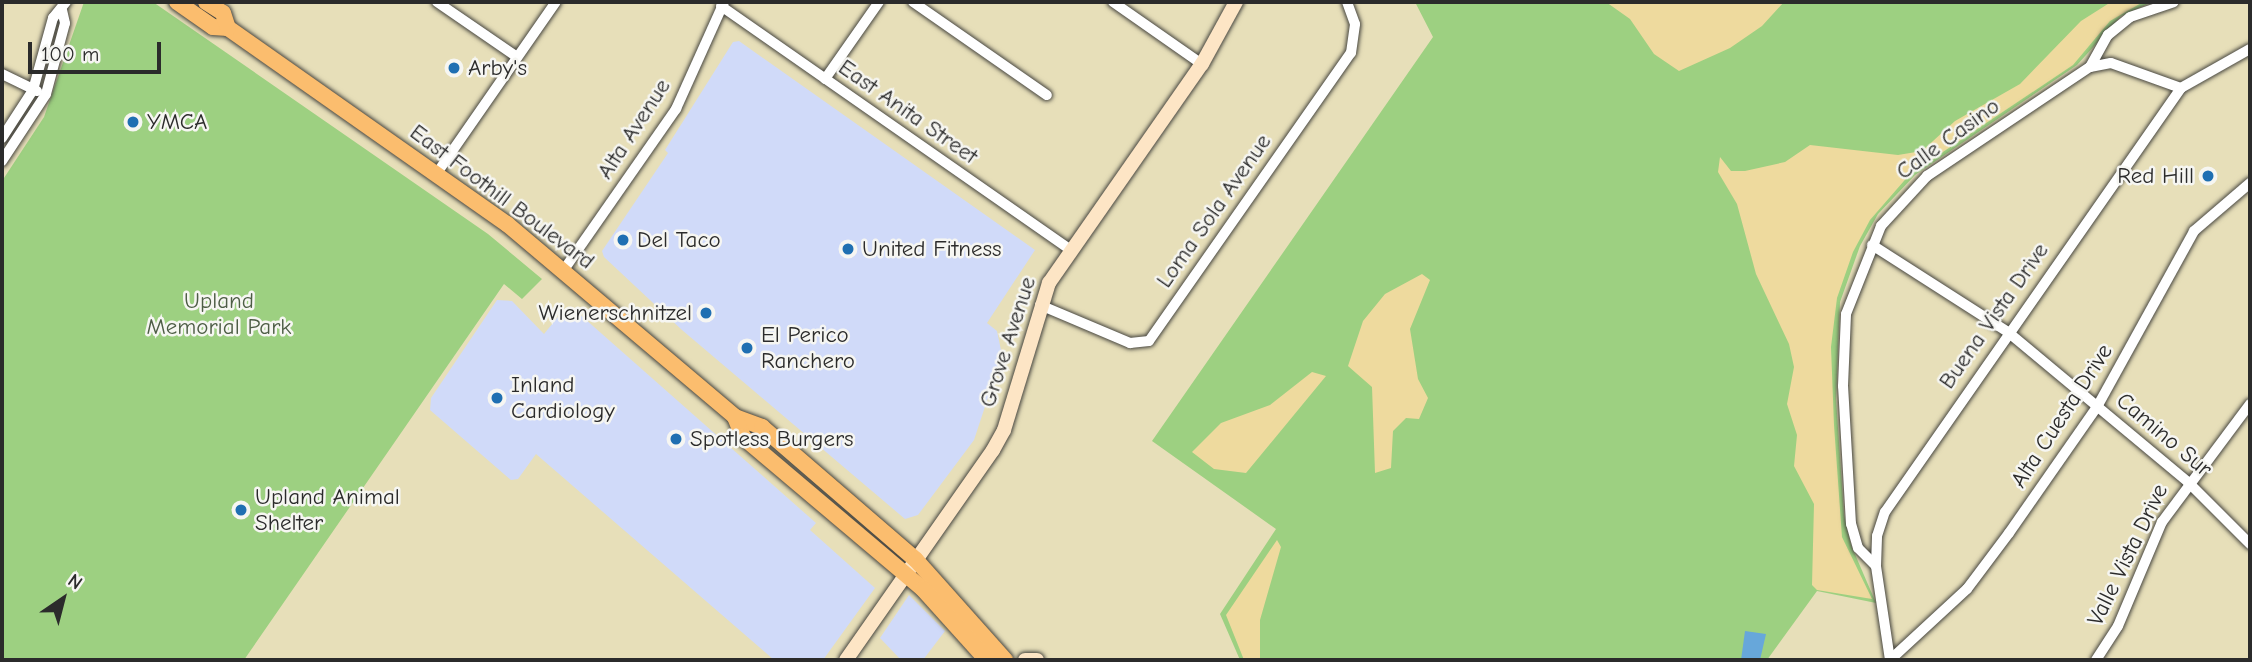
<!DOCTYPE html>
<style>
body{margin:0}
#map{position:relative;width:2252px;height:662px;overflow:hidden;background:#e7dfb9;font-family:"Comic Neue",sans-serif}
div>[style]{position:absolute}
[style*='--x']{left:calc(var(--x)*1px);top:calc(var(--y)*1px);width:calc(var(--w)*1px);rotate:calc(var(--a)*1deg)}
.built>*{inset:0;background:#d0daf9}
.green>*{inset:0;background:#9dd081}
.sand>*{inset:0;background:#eeda9e}
.water>*{inset:0;background:#67a7da}
.roads{filter:drop-shadow(0 0 2px #474640) drop-shadow(0 0 2px #474640)}
.street>*{height:10px;margin:-5px;padding:0 5px;transform-origin:5px;border-radius:5px;background:#fff}
.secondary>*{height:14px;margin:-7px;padding:0 7px;transform-origin:7px;border-radius:7px;background:#fde5c5}
.primary>*{height:16px;margin:-8px;padding:0 8px;transform-origin:8px;border-radius:8px;background:#fbbd6e}
.dots>*{width:19px;height:19px;translate:-50% -50%;box-sizing:border-box;border:4px solid #f6f6f2;border-radius:50%}
span{translate:-50% -50%;white-space:nowrap;text-align:center;line-height:1.15;-webkit-text-stroke:5px #f6f6f2;paint-order:stroke}
.poi-label{font-size:23px;color:#2b2b2b}
.left{translate:0 -50%;text-align:left}
.right{translate:-100% -50%;text-align:right}
.street-label{font-size:23px;color:#2b2b2b}
.park-label{font-size:23px;color:#4d5d45}
.frame{position:absolute;inset:0;border:4px solid #2b2b2b;pointer-events:none}
.north{position:absolute;left:28px;top:564px;width:70px;height:70px;-webkit-text-stroke:5px #f6f6f2;paint-order:stroke;rotate:35deg;font-size:19px;font-weight:700;line-height:28px;text-align:center;color:#2b2b2b}
.north::after{content:'';display:block;margin:auto;width:24px;height:32px;background:#2b2b2b;clip-path:polygon(50% 0,100% 100%,50% 72%,0 100%)}
.scale{position:absolute;left:28px;top:42px;width:133px;height:32px;box-sizing:border-box;border:4px solid #2b2b2b;border-top:0;padding-left:9px;font-size:21px;line-height:24px;white-space:nowrap;color:#2b2b2b;-webkit-text-stroke:5px #f6f6f2;paint-order:stroke}
</style>
<div id="map">
<div class="built">
<div style="clip-path:polygon(739px 41px,1035px 250px,987px 323px,997px 331px,1002px 355px,974px 440px,918px 515px,905px 519px,682px 330px,604px 257px,602px 251px,668px 153px,665px 150px,733px 42px)"></div>
<div style="clip-path:polygon(497px 300px,512px 301px,544px 334px,561px 313px,576px 311px,816px 523px,810px 530px,875px 588px,823px 660px,774px 660px,536px 454px,518px 479px,511px 480px,430px 410px,431px 398px)"></div>
<div style="clip-path:polygon(909px 595px,945px 631px,923px 660px,901px 660px,880px 638px)"></div>
</div>
<div class="green">
<div style="clip-path:polygon(84px 2px,153px 2px,488px 234px,542px 279px,522px 299px,504px 284px,244px 660px,2px 660px,2px 181px,44px 117px)"></div>
<div style="clip-path:polygon(1415px 2px,2152px 2px,2121px 16px,2077px 65px,1915px 175px,1878px 214px,1860px 246px,1840px 302px,1836px 399px,1844px 515px,1851px 545px,1876px 603px,1817px 591px,1767px 660px,1240px 660px,1220px 614px,1276px 529px,1152px 441px,1433px 37px)"></div>
</div>
<div class="sand">
<div style="clip-path:polygon(1606px 2px,1784px 2px,1762px 26px,1730px 48px,1679px 71px,1654px 54px,1630px 19px)"></div>
<div style="clip-path:polygon(2111px 2px,2143px 2px,2110px 21px,2073px 65px,1910px 174px,1870px 220px,1853px 252px,1837px 298px,1831px 347px,1834px 425px,1842px 537px,1872px 599px,1817px 590px,1812px 585px,1814px 504px,1794px 466px,1797px 435px,1787px 404px,1794px 367px,1789px 344px,1756px 274px,1737px 204px,1718px 172px,1720px 157px,1731px 171px,1745px 171px,1785px 162px,1810px 145px,1898px 155px,1922px 151px,1955px 121px,2020px 84px,2081px 21px)"></div>
<div style="clip-path:polygon(1422px 274px,1430px 280px,1410px 329px,1418px 379px,1428px 398px,1419px 419px,1406px 418px,1393px 431px,1391px 468px,1375px 473px,1372px 387px,1348px 366px,1363px 321px,1385px 294px)"></div>
<div style="clip-path:polygon(1312px 372px,1326px 376px,1246px 473px,1214px 469px,1192px 452px,1221px 423px,1270px 405px)"></div>
<div style="clip-path:polygon(1277px 540px,1281px 547px,1260px 620px,1260px 660px,1244px 660px,1226px 615px)"></div>
</div>
<div class="water">
<div style="clip-path:polygon(1745px 631px,1766px 634px,1760px 660px,1741px 660px)"></div>
</div>
<div class="roads">
<div class="street">
<div style="--x:437;--y:2;--w:97;--a:34.5"></div>
<div style="--x:913;--y:2;--w:163;--a:34.8"></div>
<div style="--x:1113;--y:2;--w:108;--a:34.9"></div>
<div style="--x:721;--y:6;--w:428;--a:34.9"></div>
<div style="--x:2090;--y:67;--w:37;--a:-61"></div>
<div style="--x:2108;--y:35;--w:28;--a:-39"></div>
<div style="--x:2130;--y:17;--w:46;--a:-18.8"></div>
<div style="--x:2;--y:74;--w:39;--a:26"></div>
<div style="--x:825;--y:79;--w:94;--a:-55"></div>
<div style="--x:2;--y:138;--w:57;--a:-57.1"></div>
<div style="--x:33;--y:90;--w:75;--a:-74.5"></div>
<div style="--x:53;--y:18;--w:21;--a:-51"></div>
<div style="--x:2;--y:161;--w:80;--a:-56.7"></div>
<div style="--x:46;--y:94;--w:73;--a:-75"></div>
<div style="--x:65;--y:23;--w:13;--a:-103"></div>
<div style="--x:437;--y:173;--w:208;--a:-55.2"></div>
<div style="--x:1872;--y:245;--w:161;--a:32.6"></div>
<div style="--x:2008;--y:332;--w:234;--a:39.8"></div>
<div style="--x:2188;--y:482;--w:88;--a:45"></div>
<div style="--x:563;--y:271;--w:198;--a:-55.1"></div>
<div style="--x:676;--y:109;--w:117;--a:-65.8"></div>
<div style="--x:1040;--y:305;--w:98;--a:22.9"></div>
<div style="--x:1130;--y:343;--w:19;--a:-6"></div>
<div style="--x:1149;--y:341;--w:352;--a:-55"></div>
<div style="--x:1351;--y:53;--w:29;--a:-82"></div>
<div style="--x:1355;--y:24;--w:23;--a:-110"></div>
<div style="--x:1876;--y:566;--w:25;--a:-135"></div>
<div style="--x:1858;--y:548;--w:25;--a:-106"></div>
<div style="--x:1851;--y:524;--w:138;--a:-93.3"></div>
<div style="--x:1843;--y:386;--w:72;--a:-87.6"></div>
<div style="--x:1846;--y:314;--w:95;--a:-68.3"></div>
<div style="--x:1881;--y:226;--w:68;--a:-47.4"></div>
<div style="--x:1927;--y:176;--w:196;--a:-33.8"></div>
<div style="--x:2090;--y:67;--w:21;--a:-11"></div>
<div style="--x:2111;--y:63;--w:74;--a:19.7"></div>
<div style="--x:1890;--y:660;--w:95;--a:-98.5"></div>
<div style="--x:1876;--y:566;--w:30;--a:-88"></div>
<div style="--x:1877;--y:536;--w:25;--a:-72"></div>
<div style="--x:1885;--y:512;--w:517;--a:-55.08"></div>
<div style="--x:2181;--y:88;--w:79;--a:-29.5"></div>
<div style="--x:1890;--y:660;--w:105;--a:-42.7"></div>
<div style="--x:1967;--y:589;--w:70;--a:-53.1"></div>
<div style="--x:2009;--y:533;--w:154;--a:-55.1"></div>
<div style="--x:2097;--y:407;--w:201;--a:-61.1"></div>
<div style="--x:2194;--y:231;--w:74;--a:-40.6"></div>
<div style="--x:2096;--y:660;--w:40;--a:-57.1"></div>
<div style="--x:2118;--y:626;--w:113;--a:-67.1"></div>
<div style="--x:2162;--y:522;--w:147;--a:-53.3"></div>
</div>
<div class="secondary">
<div style="--x:846;--y:660;--w:256;--a:-55"></div>
<div style="--x:993;--y:450;--w:23;--a:-61"></div>
<div style="--x:1004;--y:430;--w:154;--a:-73"></div>
<div style="--x:1049;--y:283;--w:267;--a:-55.1"></div>
<div style="--x:1202;--y:64;--w:71;--a:-61.3"></div>
<div style="--x:1025;--y:660;--w:12;--a:0"></div>
</div>
<div class="primary">
<div style="--x:177;--y:2;--w:44;--a:34.8"></div>
<div style="--x:213;--y:27;--w:15;--a:4"></div>
<div style="--x:228;--y:28;--w:341;--a:35.1"></div>
<div style="--x:507;--y:224;--w:299;--a:40.2"></div>
<div style="--x:735;--y:417;--w:29;--a:20"></div>
<div style="--x:762;--y:427;--w:203;--a:40.8"></div>
<div style="--x:916;--y:560;--w:134;--a:48.3"></div>
<div style="--x:206;--y:2;--w:20;--a:33"></div>
<div style="--x:223;--y:13;--w:16;--a:72"></div>
<div style="--x:735;--y:417;--w:22;--a:68"></div>
<div style="--x:743;--y:437;--w:236;--a:40.2"></div>
<div style="--x:923;--y:589;--w:96;--a:48"></div>
</div>
</div>
<div class="dots">
<div style="left:454px;top:68px;background:#1f6fb2"></div>
<div style="left:133px;top:122px;background:#1f6fb2"></div>
<div style="left:2208px;top:176px;background:#1f6fb2"></div>
<div style="left:623px;top:240px;background:#1f6fb2"></div>
<div style="left:848px;top:249px;background:#1f6fb2"></div>
<div style="left:706px;top:313px;background:#1f6fb2"></div>
<div style="left:747px;top:348px;background:#1f6fb2"></div>
<div style="left:497px;top:398px;background:#1f6fb2"></div>
<div style="left:676px;top:439px;background:#1f6fb2"></div>
<div style="left:241px;top:510px;background:#1f6fb2"></div>
</div>
<div class="poi-label">
<span class="left" style="left:468px;top:68px">Arby's</span>
<span class="left" style="left:147px;top:122px">YMCA</span>
<span class="right" style="left:2194px;top:176px">Red Hill</span>
<span class="left" style="left:637px;top:240px">Del Taco</span>
<span class="left" style="left:862px;top:249px">United Fitness</span>
<span class="right" style="left:692px;top:313px">Wienerschnitzel</span>
<span class="left" style="left:761px;top:348px">El Perico<br>Ranchero</span>
<span class="left" style="left:511px;top:398px">Inland<br>Cardiology</span>
<span class="left" style="left:690px;top:439px">Spotless Burgers</span>
<span class="left" style="left:255px;top:510px">Upland Animal<br>Shelter</span>
</div>
<div class="street-label">
<span style="left:908px;top:112px;rotate:35deg">East Anita Street</span>
<span style="left:634px;top:129px;rotate:-57deg">Alta Avenue</span>
<span style="left:1948px;top:139px;rotate:-36deg">Calle Casino</span>
<span style="left:502px;top:197px;rotate:37deg">East Foothill Boulevard</span>
<span style="left:1214px;top:211px;rotate:-55deg">Loma Sola Avenue</span>
<span style="left:1994px;top:316px;rotate:-55deg">Buena Vista Drive</span>
<span style="left:1008px;top:342px;rotate:-72deg">Grove Avenue</span>
<span style="left:2062px;top:416px;rotate:-57deg">Alta Cuesta Drive</span>
<span style="left:2164px;top:435px;rotate:40deg">Camino Sur</span>
<span style="left:2128px;top:555px;rotate:-64deg">Valle Vista Drive</span>
</div>
<div class="park-label">
<span style="left:219px;top:314px">Upland<br>Memorial Park</span>
</div>
<div class="frame"></div>
<div class="north">N</div>
<div class="scale">100 m</div>
</div>
